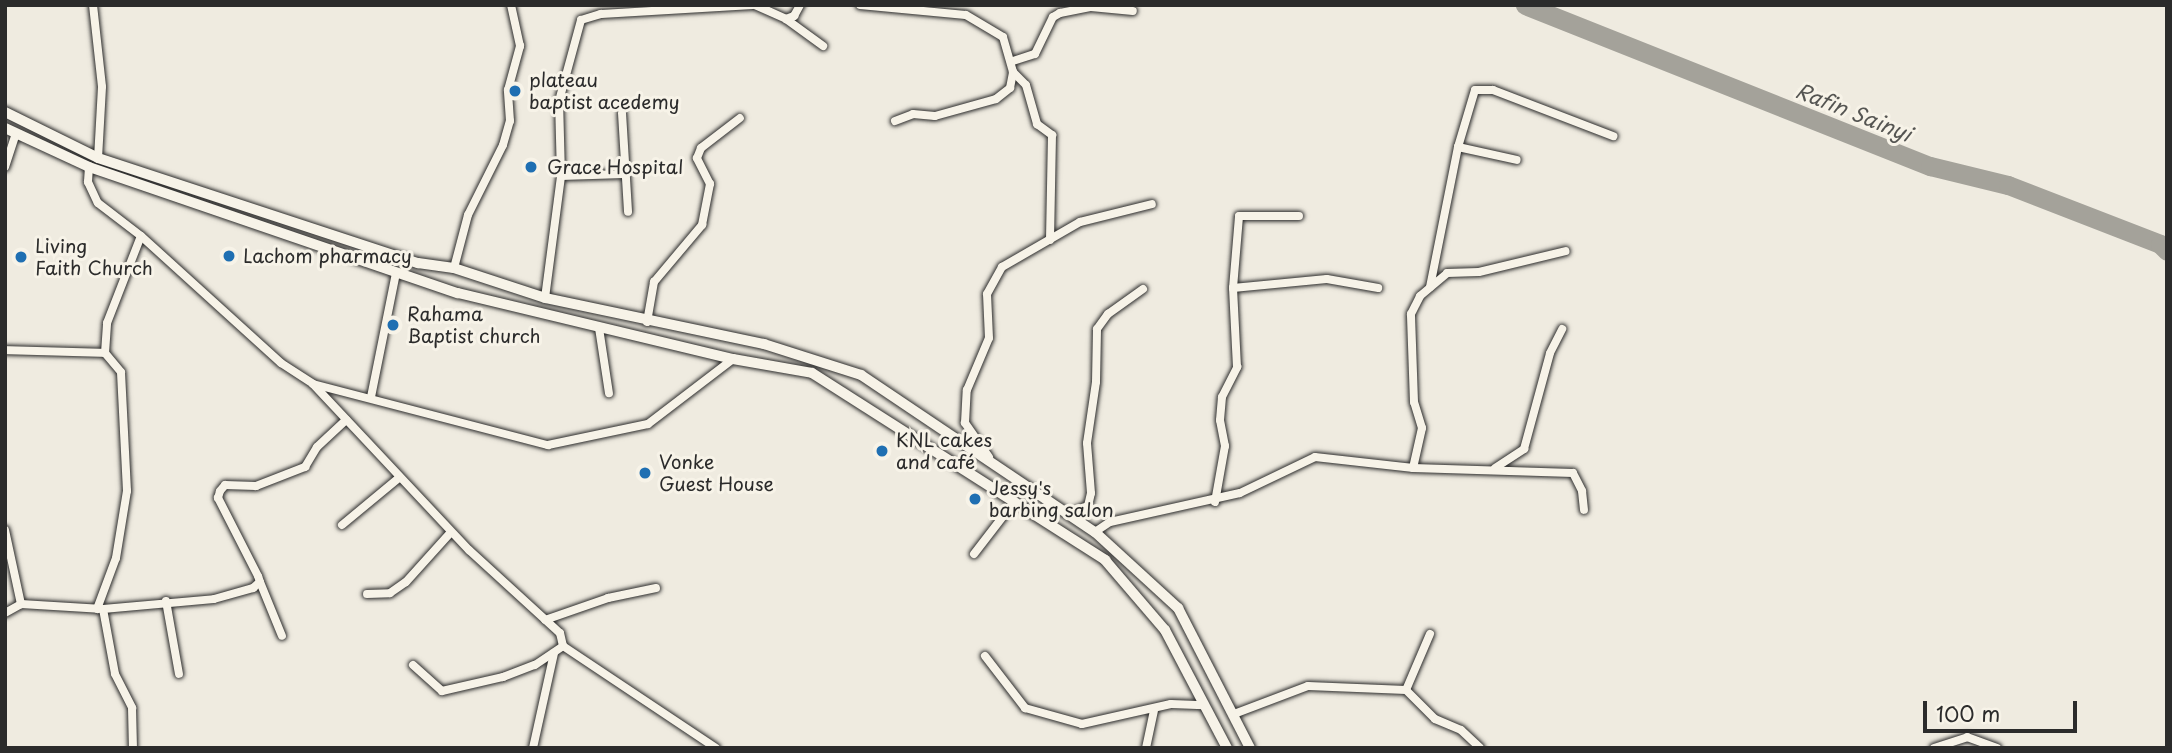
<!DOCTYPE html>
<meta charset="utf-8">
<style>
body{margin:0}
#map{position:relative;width:2172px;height:753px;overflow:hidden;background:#efebe0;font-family:"Playpen Sans",sans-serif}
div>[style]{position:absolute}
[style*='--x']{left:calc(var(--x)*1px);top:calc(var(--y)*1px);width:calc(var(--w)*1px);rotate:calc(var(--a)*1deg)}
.river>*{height:19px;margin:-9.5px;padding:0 9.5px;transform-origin:9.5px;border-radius:9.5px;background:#a4a29a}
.roads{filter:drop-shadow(0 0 2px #2b2b2b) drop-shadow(0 0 2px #2b2b2b)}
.minor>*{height:8px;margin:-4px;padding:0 4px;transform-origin:4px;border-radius:4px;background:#f7f3e8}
.secondary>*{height:10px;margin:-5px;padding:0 5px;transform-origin:5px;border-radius:5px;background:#f7f3e8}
.dots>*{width:19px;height:19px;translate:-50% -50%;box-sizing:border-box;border:4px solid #f7f3e8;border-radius:50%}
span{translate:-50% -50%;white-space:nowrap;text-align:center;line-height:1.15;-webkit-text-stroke:6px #f7f3e8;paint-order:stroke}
.poi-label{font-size:19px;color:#2b2b2b}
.left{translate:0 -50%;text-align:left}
.water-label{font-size:21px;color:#555552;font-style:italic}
.frame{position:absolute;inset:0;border:7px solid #2b2b2b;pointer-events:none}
.scale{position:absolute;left:1923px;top:701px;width:154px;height:32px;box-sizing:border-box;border:4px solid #2b2b2b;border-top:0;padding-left:9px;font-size:21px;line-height:24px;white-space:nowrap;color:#2b2b2b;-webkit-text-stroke:5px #f7f3e8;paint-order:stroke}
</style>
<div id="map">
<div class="river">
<div style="--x:1525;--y:5;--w:436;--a:21.7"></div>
<div style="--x:1930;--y:166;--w:80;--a:13.7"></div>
<div style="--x:2008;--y:185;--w:163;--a:21.2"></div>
<div style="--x:2160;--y:244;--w:10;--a:45"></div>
</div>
<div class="roads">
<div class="minor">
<div style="--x:93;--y:5;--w:82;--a:83.7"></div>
<div style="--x:102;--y:87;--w:71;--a:93.2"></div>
<div style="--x:755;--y:5;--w:34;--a:24"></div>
<div style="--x:786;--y:19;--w:9;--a:-21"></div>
<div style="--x:794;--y:16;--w:13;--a:-61"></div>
<div style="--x:860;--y:5;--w:106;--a:5.4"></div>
<div style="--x:966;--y:15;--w:43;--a:30.7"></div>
<div style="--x:1003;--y:37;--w:36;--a:74"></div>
<div style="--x:1013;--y:72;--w:18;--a:45"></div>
<div style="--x:1026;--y:85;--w:41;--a:74.2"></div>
<div style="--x:1037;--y:124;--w:19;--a:36"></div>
<div style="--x:1052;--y:135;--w:105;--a:91.1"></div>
<div style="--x:786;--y:19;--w:46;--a:36.1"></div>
<div style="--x:1013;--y:61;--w:23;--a:-18"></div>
<div style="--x:1035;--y:54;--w:41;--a:-64.1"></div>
<div style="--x:1053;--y:17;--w:8;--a:-30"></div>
<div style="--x:1060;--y:13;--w:32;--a:-11"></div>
<div style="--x:1091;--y:7;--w:42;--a:5.4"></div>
<div style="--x:622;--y:113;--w:99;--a:86.5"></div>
<div style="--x:895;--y:121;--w:19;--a:-21"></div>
<div style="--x:913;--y:114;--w:22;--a:5"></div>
<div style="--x:935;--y:116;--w:63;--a:-15.6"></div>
<div style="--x:996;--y:99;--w:18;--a:-38"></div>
<div style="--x:1010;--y:88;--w:16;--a:-79"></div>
<div style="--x:1458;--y:147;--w:59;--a:-73.4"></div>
<div style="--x:1475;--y:90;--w:18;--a:0"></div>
<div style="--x:1493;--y:90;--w:129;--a:21"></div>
<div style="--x:5;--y:167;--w:35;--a:-72"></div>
<div style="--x:89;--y:167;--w:15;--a:94"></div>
<div style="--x:88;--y:182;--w:23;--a:65"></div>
<div style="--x:98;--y:203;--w:54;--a:37.5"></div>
<div style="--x:141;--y:236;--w:189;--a:42.2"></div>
<div style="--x:281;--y:363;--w:38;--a:33"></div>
<div style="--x:313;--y:384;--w:228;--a:46.8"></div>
<div style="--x:469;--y:550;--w:123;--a:42.4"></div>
<div style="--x:560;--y:633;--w:13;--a:77"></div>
<div style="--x:563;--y:646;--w:184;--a:33.7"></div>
<div style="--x:561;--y:176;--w:63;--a:-1.8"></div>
<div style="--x:454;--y:268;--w:55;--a:-75.2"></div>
<div style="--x:468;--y:215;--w:78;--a:-63.4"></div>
<div style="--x:503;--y:145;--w:25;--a:-74"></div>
<div style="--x:510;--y:121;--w:31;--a:-94"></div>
<div style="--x:508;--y:90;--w:46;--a:-74.7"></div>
<div style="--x:520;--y:46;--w:42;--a:-102.4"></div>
<div style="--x:1430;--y:287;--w:143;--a:-78.7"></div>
<div style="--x:1458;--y:147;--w:60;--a:12.4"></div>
<div style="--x:1233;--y:288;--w:72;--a:-85.2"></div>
<div style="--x:1239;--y:216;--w:60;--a:0"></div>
<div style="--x:545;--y:298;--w:123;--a:-82.5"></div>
<div style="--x:561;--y:176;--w:75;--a:-91.5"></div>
<div style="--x:559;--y:101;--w:84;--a:-74.8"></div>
<div style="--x:581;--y:20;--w:21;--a:-17"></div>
<div style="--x:601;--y:14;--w:152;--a:-3.4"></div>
<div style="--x:647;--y:322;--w:41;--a:-80.1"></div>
<div style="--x:654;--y:282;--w:75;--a:-49.9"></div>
<div style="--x:702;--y:225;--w:42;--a:-79"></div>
<div style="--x:710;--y:184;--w:29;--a:-117"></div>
<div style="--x:697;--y:158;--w:11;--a:-68"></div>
<div style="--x:701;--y:148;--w:49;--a:-37.6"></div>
<div style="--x:599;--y:328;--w:66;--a:81.3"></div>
<div style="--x:5;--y:350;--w:100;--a:1.7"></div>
<div style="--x:313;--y:384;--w:243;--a:14.6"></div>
<div style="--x:548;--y:445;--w:102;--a:-11.9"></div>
<div style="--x:648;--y:424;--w:107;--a:-37.4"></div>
<div style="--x:371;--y:397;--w:126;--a:-78.6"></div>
<div style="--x:989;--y:457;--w:42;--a:-125.2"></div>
<div style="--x:965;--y:423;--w:33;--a:-87"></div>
<div style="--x:967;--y:390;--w:56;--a:-67.1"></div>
<div style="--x:989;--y:338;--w:44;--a:-92.6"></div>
<div style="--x:987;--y:294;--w:31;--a:-61"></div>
<div style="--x:1002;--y:267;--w:90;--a:-30"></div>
<div style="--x:1080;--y:222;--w:74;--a:-14"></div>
<div style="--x:1413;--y:468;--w:41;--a:-77.3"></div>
<div style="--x:1422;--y:428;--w:27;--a:-107"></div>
<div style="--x:1414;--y:402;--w:88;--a:-92"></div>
<div style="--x:1411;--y:314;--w:20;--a:-63"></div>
<div style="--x:1420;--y:296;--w:35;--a:-40"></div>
<div style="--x:1447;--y:273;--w:32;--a:-2"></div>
<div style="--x:1479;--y:272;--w:89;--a:-13.6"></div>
<div style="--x:1495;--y:468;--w:35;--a:-33"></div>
<div style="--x:1524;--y:449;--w:99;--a:-74.8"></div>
<div style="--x:1550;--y:353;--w:27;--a:-63"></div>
<div style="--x:1215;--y:502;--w:57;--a:-79.9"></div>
<div style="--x:1225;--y:446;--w:26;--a:-101"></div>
<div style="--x:1220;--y:420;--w:23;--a:-85"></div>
<div style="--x:1222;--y:397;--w:34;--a:-63"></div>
<div style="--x:1237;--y:367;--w:79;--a:-92.9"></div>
<div style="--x:1233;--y:288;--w:94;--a:-5.5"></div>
<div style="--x:1327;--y:279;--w:52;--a:10"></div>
<div style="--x:1069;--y:514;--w:21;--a:-23"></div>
<div style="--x:1088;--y:506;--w:13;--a:-77"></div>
<div style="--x:1091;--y:493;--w:50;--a:-94.6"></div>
<div style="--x:1087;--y:443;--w:62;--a:-81.6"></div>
<div style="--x:1096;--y:382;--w:53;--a:-88.9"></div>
<div style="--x:1097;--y:329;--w:19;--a:-54"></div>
<div style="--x:1108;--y:314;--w:43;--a:-35.5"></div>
<div style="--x:342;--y:525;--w:75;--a:-39.6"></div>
<div style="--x:5;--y:530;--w:76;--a:77.8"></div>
<div style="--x:1095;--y:532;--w:18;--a:-34"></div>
<div style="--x:1110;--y:522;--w:133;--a:-12.6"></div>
<div style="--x:1240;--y:493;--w:83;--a:-25.6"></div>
<div style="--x:1315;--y:457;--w:99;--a:6.4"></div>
<div style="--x:1413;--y:468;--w:160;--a:1.8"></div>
<div style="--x:1573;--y:473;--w:20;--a:63"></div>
<div style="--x:1582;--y:491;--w:19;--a:84"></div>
<div style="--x:974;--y:554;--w:66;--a:-52.4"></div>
<div style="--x:260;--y:582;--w:58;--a:67.8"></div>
<div style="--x:367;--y:594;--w:23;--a:-2"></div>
<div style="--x:390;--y:593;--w:19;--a:-35"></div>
<div style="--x:406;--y:582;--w:67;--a:-48"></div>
<div style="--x:166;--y:601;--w:74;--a:79.9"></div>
<div style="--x:97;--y:609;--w:54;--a:-69.6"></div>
<div style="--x:116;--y:558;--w:68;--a:-80.7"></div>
<div style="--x:127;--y:491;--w:119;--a:-92.9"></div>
<div style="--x:121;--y:372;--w:25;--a:-130"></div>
<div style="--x:105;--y:353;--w:30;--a:-86"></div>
<div style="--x:107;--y:323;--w:93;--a:-68.7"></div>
<div style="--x:103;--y:609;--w:66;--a:79.5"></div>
<div style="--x:115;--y:674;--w:38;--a:63"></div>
<div style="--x:132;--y:708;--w:40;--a:88.6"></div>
<div style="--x:5;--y:613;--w:18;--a:-29"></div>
<div style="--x:21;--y:604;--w:82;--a:3.5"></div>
<div style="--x:103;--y:609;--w:111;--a:-5.1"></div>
<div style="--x:214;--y:599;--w:41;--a:-15.8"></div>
<div style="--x:253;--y:588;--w:9;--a:-41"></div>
<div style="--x:260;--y:582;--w:6;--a:-108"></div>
<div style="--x:258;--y:576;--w:88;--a:-117.1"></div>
<div style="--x:218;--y:498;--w:7;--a:-74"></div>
<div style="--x:220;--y:491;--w:8;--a:-50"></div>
<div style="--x:225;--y:485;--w:31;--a:2"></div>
<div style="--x:256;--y:486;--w:53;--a:-21.2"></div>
<div style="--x:305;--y:467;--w:23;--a:-59"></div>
<div style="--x:317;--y:447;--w:40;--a:-43"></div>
<div style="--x:545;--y:620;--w:67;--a:-19.2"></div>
<div style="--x:608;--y:598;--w:49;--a:-11.8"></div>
<div style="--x:985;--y:656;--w:66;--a:52.4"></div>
<div style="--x:1025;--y:708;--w:59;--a:15.7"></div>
<div style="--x:1082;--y:724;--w:91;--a:-12.7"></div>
<div style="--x:1171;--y:704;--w:33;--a:2"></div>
<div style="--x:413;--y:665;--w:39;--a:42"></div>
<div style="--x:442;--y:691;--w:63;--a:-12.9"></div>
<div style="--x:503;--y:677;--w:34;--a:-21"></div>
<div style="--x:535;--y:665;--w:34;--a:-34"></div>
<div style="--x:1406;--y:690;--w:61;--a:-66.8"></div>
<div style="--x:1234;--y:714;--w:79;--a:-20.7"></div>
<div style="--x:1308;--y:686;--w:98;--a:2.3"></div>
<div style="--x:1406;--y:690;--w:41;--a:45"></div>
<div style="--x:1435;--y:719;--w:28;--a:23"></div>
<div style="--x:1461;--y:730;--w:26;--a:43"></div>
<div style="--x:533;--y:748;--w:97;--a:-77.5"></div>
<div style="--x:1146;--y:748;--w:38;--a:-78"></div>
<div style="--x:1934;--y:748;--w:35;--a:-18"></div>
<div style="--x:1967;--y:737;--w:32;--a:20"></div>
</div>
<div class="secondary">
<div style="--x:5;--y:112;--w:104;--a:26.3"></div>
<div style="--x:98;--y:158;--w:337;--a:18.2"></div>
<div style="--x:418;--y:263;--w:36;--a:8"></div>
<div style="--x:454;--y:268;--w:96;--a:18.2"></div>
<div style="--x:545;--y:298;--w:224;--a:11.9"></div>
<div style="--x:764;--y:344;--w:102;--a:17.7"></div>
<div style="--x:861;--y:375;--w:282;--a:33.9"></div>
<div style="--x:1095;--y:532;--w:113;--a:42.5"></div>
<div style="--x:1178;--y:608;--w:157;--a:62.8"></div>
<div style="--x:5;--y:128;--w:93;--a:24.9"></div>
<div style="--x:89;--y:167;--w:390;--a:18.9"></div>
<div style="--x:458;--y:293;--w:283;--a:13.5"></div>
<div style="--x:733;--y:359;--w:80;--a:10"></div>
<div style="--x:812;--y:373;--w:348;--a:32.5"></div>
<div style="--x:1105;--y:560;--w:92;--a:49.4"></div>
<div style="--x:1165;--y:630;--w:133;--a:62.3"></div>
</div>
</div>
<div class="dots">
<div style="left:515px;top:91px;background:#1f6fb2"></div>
<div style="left:531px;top:167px;background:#1f6fb2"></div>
<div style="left:229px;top:256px;background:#1f6fb2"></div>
<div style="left:21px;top:257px;background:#1f6fb2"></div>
<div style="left:393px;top:325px;background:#1f6fb2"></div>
<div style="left:882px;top:451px;background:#1f6fb2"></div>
<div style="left:645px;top:473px;background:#1f6fb2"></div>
<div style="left:975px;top:499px;background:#1f6fb2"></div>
</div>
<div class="poi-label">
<span class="left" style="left:529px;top:91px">plateau<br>baptist acedemy</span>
<span class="left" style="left:547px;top:167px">Grace Hospital</span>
<span class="left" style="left:35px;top:257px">Living<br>Faith Church</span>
<span class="left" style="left:243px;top:256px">Lachom pharmacy</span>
<span class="left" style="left:407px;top:325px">Rahama<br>Baptist church</span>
<span class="left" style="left:896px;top:451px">KNL cakes<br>and café</span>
<span class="left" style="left:659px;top:473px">Vonke<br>Guest House</span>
<span class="left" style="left:989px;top:499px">Jessy's<br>barbing salon</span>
</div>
<div class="water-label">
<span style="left:1854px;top:111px;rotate:22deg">Rafin Sainyi</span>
</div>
<div class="frame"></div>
<div class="scale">100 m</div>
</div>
